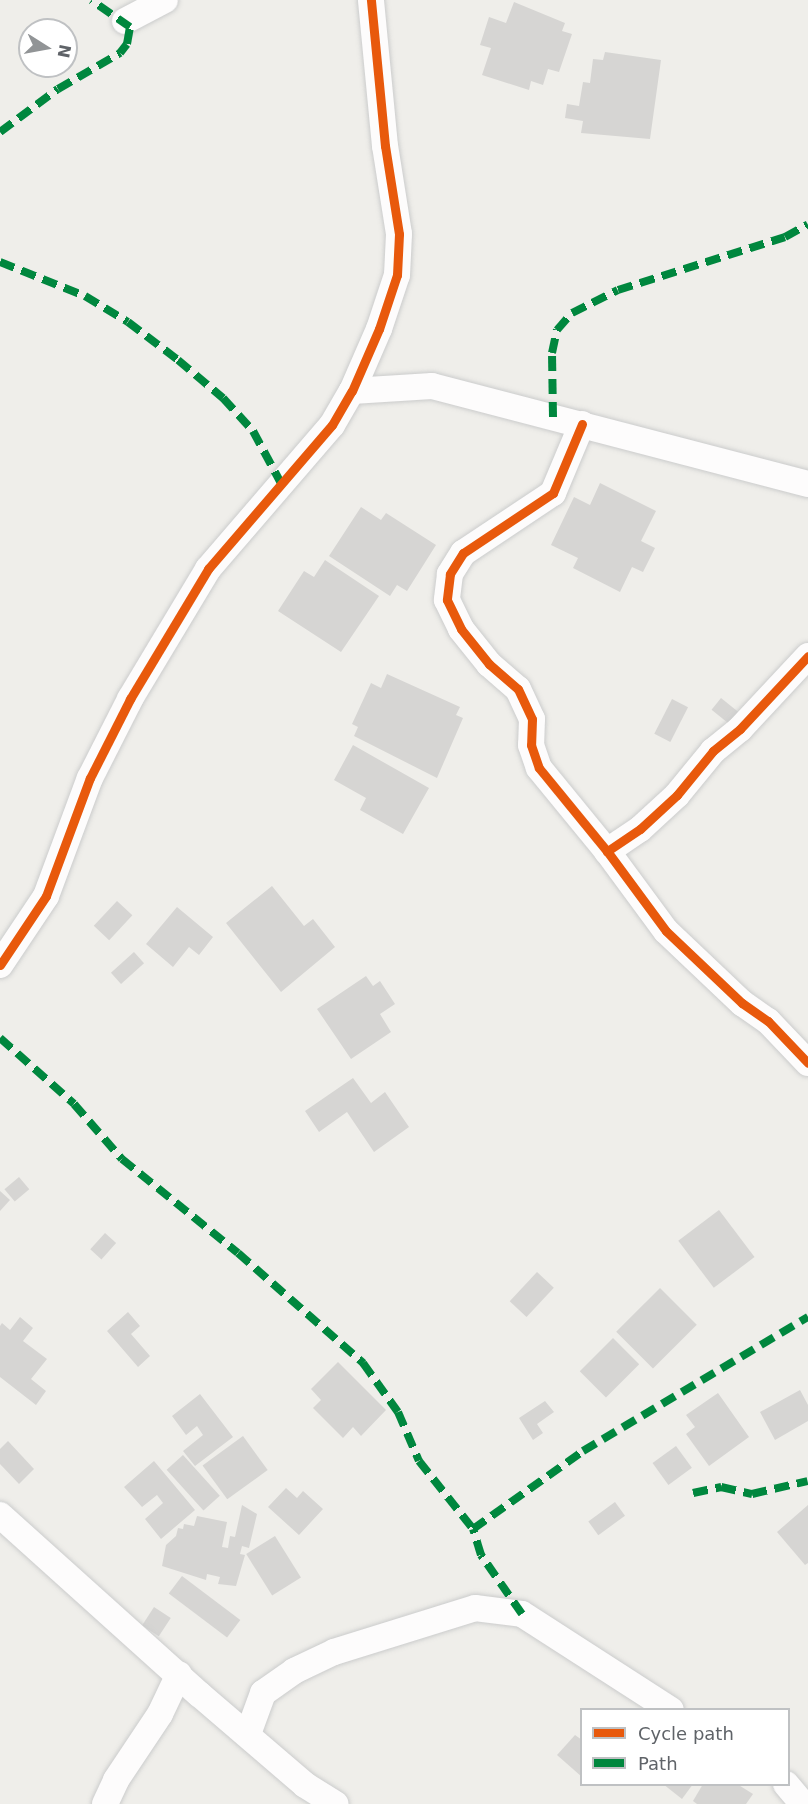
<!DOCTYPE html>
<style>
body{margin:0}
#map{position:relative;width:808px;height:1804px;overflow:hidden;background:#efeeea;font-family:"DejaVu Sans",sans-serif}
div>[style]{position:absolute}
[style*='--x']{left:calc(var(--x)*1px);top:calc(var(--y)*1px);width:calc(var(--w)*1px);rotate:calc(var(--a)*1deg)}
.building>*{inset:0;background:#d6d5d3;transform-origin:0 0}
.roads{filter:drop-shadow(0 0 2px #cbcccc) drop-shadow(0 0 2px #cbcccc)}
.minor>*{height:26px;margin:-13px;padding:0 13px;transform-origin:13px;border-radius:13px;background:#fdfcfc}
.quiet>*{height:8px;margin-top:-4px;transform-origin:0;background:repeating-linear-gradient(90deg,#00873e 0 15px,transparent 0 23px)}
.cycleway>*{height:9px;margin:-4.5px;padding:0 4.5px;transform-origin:4.5px;border-radius:4.5px;background:#e8590c}
span{translate:-50% -50%;white-space:nowrap;text-align:center;line-height:1.15;-webkit-text-stroke:4.5px #fff;paint-order:stroke}
.legend{position:absolute;left:580px;top:1708px;width:210px;height:78px;box-sizing:border-box;background:#fff;border:2px solid #bfc1c3;margin:0;padding:8px 10px;list-style:none;font-size:18px;color:#5f6368}
.legend li{display:flex;align-items:center;gap:12px;height:30px}
.legend b{width:30px;border:2px solid #bfc1c3}
.north{position:absolute;left:18px;top:18px;width:60px;height:60px;box-sizing:border-box;background:#fff;border:2px solid #bfc1c3;border-radius:50%;rotate:101deg;font-size:16px;font-weight:700;line-height:24px;text-align:center;color:#5f6368}
.north::after{content:'';display:block;margin:auto;width:21px;height:27px;background:#919496;clip-path:polygon(50% 0,100% 100%,50% 72%,0 100%)}
</style>
<div id="map">
<div class="building">
<div style="clip-path:polygon(514px 2px,565px 23px,562px 31px,572px 34px,559px 72px,548px 69px,543px 85px,531px 81px,529px 90px,482px 75px,491px 48px,480px 45px,489px 17px,506px 23px)"></div>
<div style="clip-path:polygon(605px 52px,661px 60px,650px 139px,581px 133px,583px 121px,565px 118px,567px 104px,579px 106px,583px 82px,590px 83px,593px 59px,603px 60px)"></div>
<div style="clip-path:polygon(600px 483px,656px 511px,641px 541px,655px 548px,643px 572px,632px 567px,620px 592px,573px 568px,578px 558px,551px 545px,574px 497px,590px 505px)"></div>
<div style="clip-path:polygon(361px 507px,381px 520px,386px 513px,436px 545px,407px 591px,397px 585px,390px 596px,329px 556px)"></div>
<div style="clip-path:polygon(325px 560px,379px 596px,341px 652px,278px 611px,304px 571px,314px 577px)"></div>
<div style="clip-path:polygon(387px 674px,460px 707px,456px 715px,463px 718px,437px 778px,354px 736px,358px 727px,352px 724px,371px 683px,381px 688px)"></div>
<div style="left:721px;top:698px;width:28px;height:15px;rotate:39deg"></div>
<div style="left:672px;top:699px;width:18px;height:39px;rotate:27deg"></div>
<div style="clip-path:polygon(353px 745px,429px 788px,403px 834px,360px 810px,366px 798px,334px 780px)"></div>
<div style="clip-path:polygon(272px 886px,304px 926px,313px 919px,335px 947px,281px 992px,226px 923px)"></div>
<div style="left:117px;top:901px;width:21px;height:34px;rotate:43deg"></div>
<div style="clip-path:polygon(177px 907px,213px 937px,199px 955px,189px 947px,173px 967px,146px 944px)"></div>
<div style="left:134px;top:952px;width:15px;height:31px;rotate:48deg"></div>
<div style="clip-path:polygon(366px 976px,373px 986px,380px 981px,395px 1004px,380px 1014px,391px 1032px,351px 1059px,317px 1009px)"></div>
<div style="clip-path:polygon(353px 1078px,371px 1103px,385px 1092px,409px 1127px,374px 1152px,347px 1112px,319px 1132px,305px 1111px)"></div>
<div style="left:19px;top:1177px;width:16px;height:19px;rotate:50deg"></div>
<div style="clip-path:polygon(0 1191px,10px 1200px,0 1211px)"></div>
<div style="left:719px;top:1210px;width:59px;height:51px;rotate:53deg"></div>
<div style="left:105px;top:1233px;width:15px;height:22px;rotate:42deg"></div>
<div style="left:537px;top:1272px;width:23px;height:40px;rotate:43deg"></div>
<div style="left:660px;top:1288px;width:52px;height:62px;rotate:45deg"></div>
<div style="clip-path:polygon(128px 1312px,140px 1326px,131px 1334px,150px 1356px,138px 1367px,107px 1331px)"></div>
<div style="clip-path:polygon(20px 1317px,33px 1328px,23px 1341px,47px 1359px,31px 1379px,46px 1391px,36px 1405px,0 1377px,0 1326px,2px 1323px,10px 1330px)"></div>
<div style="left:613px;top:1338px;width:37px;height:47px;rotate:45deg"></div>
<div style="clip-path:polygon(338px 1362px,386px 1410px,361px 1436px,353px 1427px,343px 1438px,313px 1408px,321px 1400px,311px 1389px)"></div>
<div style="clip-path:polygon(800px 1390px,808px 1405px,808px 1421px,775px 1440px,760px 1412px)"></div>
<div style="clip-path:polygon(718px 1393px,749px 1437px,709px 1466px,686px 1434px,695px 1427px,686px 1415px)"></div>
<div style="clip-path:polygon(200px 1394px,233px 1437px,195px 1466px,183px 1451px,203px 1435px,197px 1426px,186px 1435px,172px 1416px)"></div>
<div style="clip-path:polygon(545px 1401px,554px 1412px,537px 1424px,543px 1433px,533px 1440px,519px 1418px)"></div>
<div style="left:243px;top:1436px;width:42px;height:50px;rotate:54deg"></div>
<div style="clip-path:polygon(8px 1441px,34px 1469px,19px 1484px,0 1464px,0 1449px)"></div>
<div style="left:676px;top:1446px;width:27px;height:29px;rotate:54deg"></div>
<div style="left:183px;top:1455px;width:55px;height:22px;rotate:48deg"></div>
<div style="clip-path:polygon(154px 1461px,195px 1510px,161px 1539px,145px 1519px,163px 1503px,157px 1495px,142px 1507px,124px 1487px)"></div>
<div style="clip-path:polygon(286px 1488px,297px 1498px,303px 1491px,323px 1509px,299px 1535px,268px 1507px)"></div>
<div style="left:615px;top:1502px;width:17px;height:33px;rotate:54deg"></div>
<div style="clip-path:polygon(242px 1505px,257px 1514px,249px 1548px,242px 1546px,240px 1554px,245px 1555px,236px 1586px,218px 1584px,220px 1577px,207px 1574px,206px 1580px,162px 1566px,166px 1545px,176px 1536px,178px 1528px,183px 1529px,184px 1524px,194px 1526px,197px 1516px,227px 1522px,222px 1547px,228px 1548px,230px 1536px,235px 1537px)"></div>
<div style="clip-path:polygon(808px 1505px,808px 1563px,805px 1565px,777px 1532px)"></div>
<div style="left:275px;top:1536px;width:49px;height:34px;rotate:58deg"></div>
<div style="left:182px;top:1576px;width:73px;height:22px;rotate:37deg"></div>
<div style="left:154px;top:1607px;width:20px;height:22px;rotate:33deg"></div>
<div style="clip-path:polygon(575px 1735px,582px 1740px,582px 1777px,557px 1755px)"></div>
<div style="clip-path:polygon(663px 1784px,693px 1784px,682px 1799px)"></div>
<div style="clip-path:polygon(703px 1784px,737px 1784px,753px 1794px,746px 1804px,697px 1804px,693px 1801px)"></div>
</div>
<div class="roads">
<div class="minor">
<div style="--x:125;--y:21;--w:45;--a:-27.7"></div>
<div style="--x:352;--y:391;--w:80;--a:-3.6"></div>
<div style="--x:432;--y:386;--w:389;--a:14.6"></div>
<div style="--x:582;--y:424;--w:75;--a:112.8"></div>
<div style="--x:553;--y:493;--w:108;--a:146.3"></div>
<div style="--x:463;--y:553;--w:25;--a:122"></div>
<div style="--x:450;--y:574;--w:26;--a:97"></div>
<div style="--x:447;--y:600;--w:32;--a:64"></div>
<div style="--x:461;--y:629;--w:45;--a:51.3"></div>
<div style="--x:489;--y:664;--w:38;--a:41"></div>
<div style="--x:518;--y:689;--w:33;--a:65"></div>
<div style="--x:532;--y:719;--w:26;--a:92"></div>
<div style="--x:531;--y:745;--w:24;--a:71"></div>
<div style="--x:539;--y:768;--w:107;--a:50.7"></div>
<div style="--x:808;--y:656;--w:100;--a:133"></div>
<div style="--x:740;--y:729;--w:35;--a:141"></div>
<div style="--x:713;--y:751;--w:57;--a:129.3"></div>
<div style="--x:677;--y:795;--w:50;--a:137.4"></div>
<div style="--x:640;--y:829;--w:40;--a:146"></div>
<div style="--x:607;--y:851;--w:99;--a:53.6"></div>
<div style="--x:666;--y:931;--w:105;--a:43.5"></div>
<div style="--x:742;--y:1003;--w:32;--a:35"></div>
<div style="--x:768;--y:1021;--w:58;--a:46.4"></div>
<div style="--x:0;--y:965;--w:83;--a:-56.3"></div>
<div style="--x:46;--y:896;--w:126;--a:-69.6"></div>
<div style="--x:90;--y:778;--w:89;--a:-63.1"></div>
<div style="--x:130;--y:699;--w:152;--a:-59"></div>
<div style="--x:208;--y:569;--w:190;--a:-49.3"></div>
<div style="--x:332;--y:425;--w:39;--a:-60"></div>
<div style="--x:352;--y:391;--w:68;--a:-66.5"></div>
<div style="--x:379;--y:329;--w:57;--a:-71.6"></div>
<div style="--x:397;--y:275;--w:41;--a:-87.2"></div>
<div style="--x:399;--y:234;--w:89;--a:-99"></div>
<div style="--x:385;--y:146;--w:147;--a:-95.5"></div>
<div style="--x:0;--y:1515;--w:268;--a:42"></div>
<div style="--x:199;--y:1694;--w:140;--a:40.6"></div>
<div style="--x:305;--y:1785;--w:36;--a:32"></div>
<div style="--x:248;--y:1734;--w:44;--a:-69.9"></div>
<div style="--x:263;--y:1693;--w:38;--a:-35"></div>
<div style="--x:294;--y:1671;--w:44;--a:-25.4"></div>
<div style="--x:334;--y:1652;--w:148;--a:-17.3"></div>
<div style="--x:475;--y:1608;--w:47;--a:7.3"></div>
<div style="--x:522;--y:1614;--w:177;--a:32.8"></div>
<div style="--x:786;--y:1784;--w:26;--a:50"></div>
<div style="--x:105;--y:1804;--w:26;--a:-65"></div>
<div style="--x:116;--y:1780;--w:79;--a:-56.3"></div>
<div style="--x:160;--y:1714;--w:44;--a:-64.6"></div>
</div>
</div>
<div class="quiet">
<div style="--x:0;--y:132;--w:72;--a:-36.6"></div>
<div style="--x:58;--y:89;--w:72;--a:-30.1"></div>
<div style="--x:120;--y:53;--w:11;--a:-52"></div>
<div style="--x:127;--y:44;--w:17;--a:-80"></div>
<div style="--x:130;--y:27;--w:47;--a:-145.3"></div>
<div style="--x:0;--y:262;--w:92;--a:21.8"></div>
<div style="--x:85;--y:296;--w:50;--a:31.2"></div>
<div style="--x:128;--y:322;--w:63;--a:37.2"></div>
<div style="--x:178;--y:360;--w:59;--a:40.2"></div>
<div style="--x:223;--y:398;--w:45;--a:47.7"></div>
<div style="--x:253;--y:431;--w:61;--a:61.8"></div>
<div style="--x:553;--y:417;--w:64;--a:-90.9"></div>
<div style="--x:552;--y:353;--w:24;--a:-78"></div>
<div style="--x:557;--y:330;--w:23;--a:-49"></div>
<div style="--x:572;--y:313;--w:51;--a:-26.6"></div>
<div style="--x:618;--y:290;--w:175;--a:-17.6"></div>
<div style="--x:785;--y:237;--w:26;--a:-29"></div>
<div style="--x:0;--y:1038;--w:99;--a:41.7"></div>
<div style="--x:74;--y:1104;--w:73;--a:48.9"></div>
<div style="--x:122;--y:1159;--w:149;--a:39"></div>
<div style="--x:238;--y:1253;--w:167;--a:41.3"></div>
<div style="--x:363;--y:1363;--w:60;--a:54.5"></div>
<div style="--x:398;--y:1412;--w:53;--a:66.8"></div>
<div style="--x:419;--y:1461;--w:87;--a:51.5"></div>
<div style="--x:693;--y:1493;--w:29;--a:-12"></div>
<div style="--x:721;--y:1487;--w:32;--a:13"></div>
<div style="--x:752;--y:1494;--w:57;--a:-13.1"></div>
<div style="--x:522;--y:1614;--w:72;--a:-124.8"></div>
<div style="--x:481;--y:1555;--w:27;--a:-107"></div>
<div style="--x:473;--y:1529;--w:135;--a:-35.3"></div>
<div style="--x:583;--y:1451;--w:262;--a:-30.8"></div>
</div>
<div class="cycleway">
<div style="--x:582;--y:424;--w:75;--a:112.8"></div>
<div style="--x:553;--y:493;--w:108;--a:146.3"></div>
<div style="--x:463;--y:553;--w:25;--a:122"></div>
<div style="--x:450;--y:574;--w:26;--a:97"></div>
<div style="--x:447;--y:600;--w:32;--a:64"></div>
<div style="--x:461;--y:629;--w:45;--a:51.3"></div>
<div style="--x:489;--y:664;--w:38;--a:41"></div>
<div style="--x:518;--y:689;--w:33;--a:65"></div>
<div style="--x:532;--y:719;--w:26;--a:92"></div>
<div style="--x:531;--y:745;--w:24;--a:71"></div>
<div style="--x:539;--y:768;--w:107;--a:50.7"></div>
<div style="--x:808;--y:656;--w:100;--a:133"></div>
<div style="--x:740;--y:729;--w:35;--a:141"></div>
<div style="--x:713;--y:751;--w:57;--a:129.3"></div>
<div style="--x:677;--y:795;--w:50;--a:137.4"></div>
<div style="--x:640;--y:829;--w:40;--a:146"></div>
<div style="--x:607;--y:851;--w:99;--a:53.6"></div>
<div style="--x:666;--y:931;--w:105;--a:43.5"></div>
<div style="--x:742;--y:1003;--w:32;--a:35"></div>
<div style="--x:768;--y:1021;--w:58;--a:46.4"></div>
<div style="--x:0;--y:965;--w:83;--a:-56.3"></div>
<div style="--x:46;--y:896;--w:126;--a:-69.6"></div>
<div style="--x:90;--y:778;--w:89;--a:-63.1"></div>
<div style="--x:130;--y:699;--w:152;--a:-59"></div>
<div style="--x:208;--y:569;--w:190;--a:-49.3"></div>
<div style="--x:332;--y:425;--w:39;--a:-60"></div>
<div style="--x:352;--y:391;--w:68;--a:-66.5"></div>
<div style="--x:379;--y:329;--w:57;--a:-71.6"></div>
<div style="--x:397;--y:275;--w:41;--a:-87.2"></div>
<div style="--x:399;--y:234;--w:89;--a:-99"></div>
<div style="--x:385;--y:146;--w:147;--a:-95.5"></div>
</div>
<ul class="legend">
<li><b style="height:8px;background:#e8590c"></b>Cycle path</li>
<li><b style="height:8px;background:#00873e"></b>Path</li>
</ul>
<div class="north">N</div>
</div>
